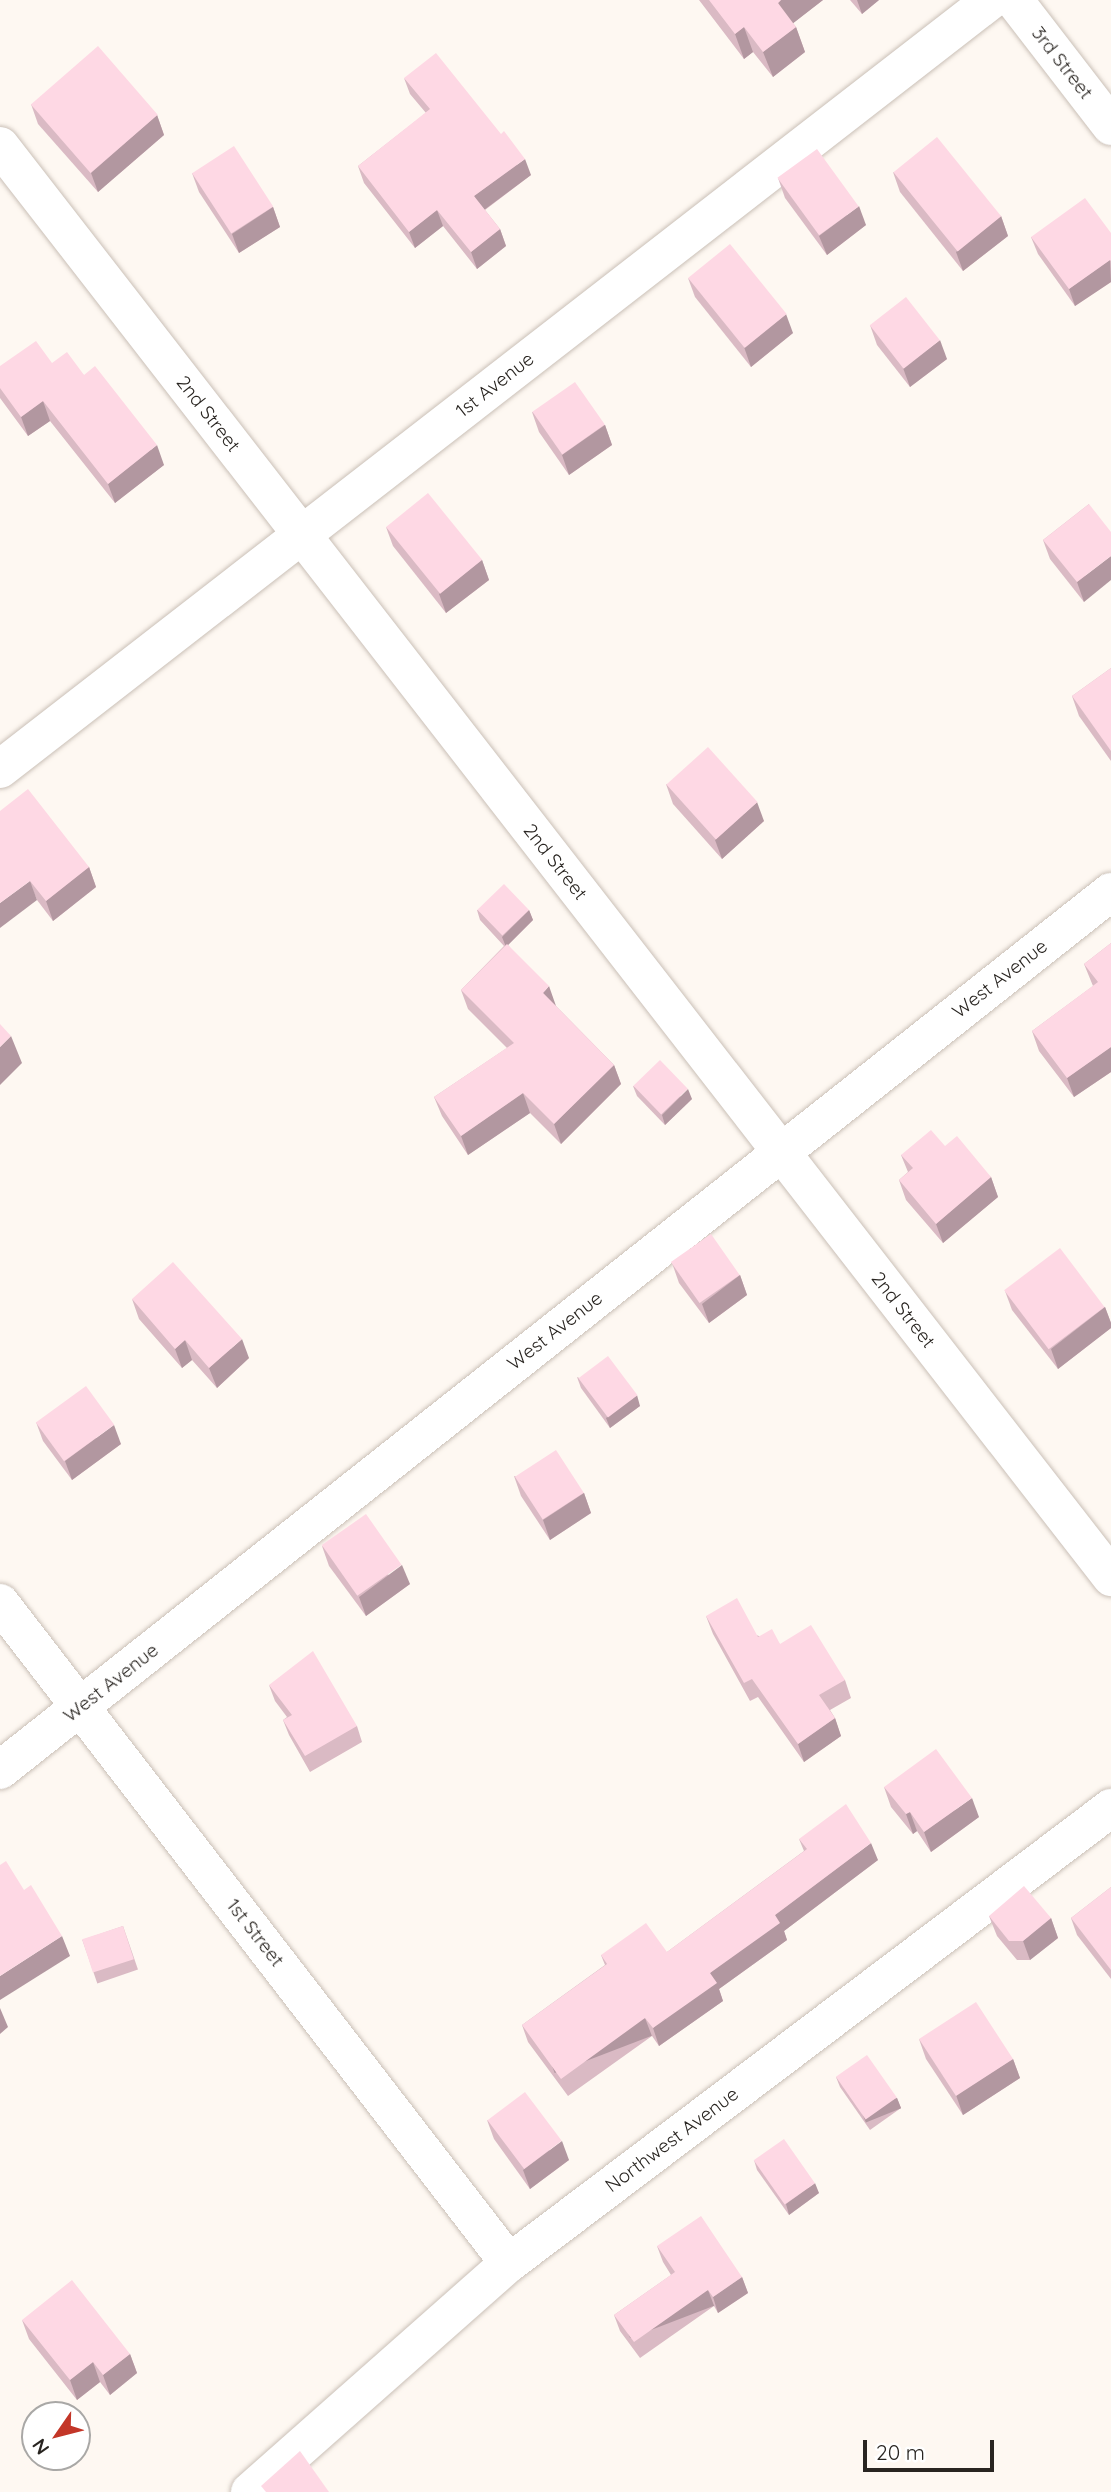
<!DOCTYPE html>
<style>
body{margin:0}
#map{position:relative;width:1111px;height:2492px;overflow:hidden;background:#fef8f2;font-family:Quicksand,sans-serif}
div>[style]{position:absolute}
[style*='--x']{left:calc(var(--x)*1px);top:calc(var(--y)*1px);width:calc(var(--w)*1px);rotate:calc(var(--a)*1deg)}
.roads{filter:drop-shadow(0 0 2px #cac0b7) drop-shadow(0 0 2px #cac0b7)}
.street>*{height:38px;margin:-19px;padding:0 19px;transform-origin:19px;border-radius:19px;background:#fff}
.wall>*{inset:0;background:#dabac4;transform-origin:0 0}
.shaded-wall>*{inset:0;background:#b297a0;transform-origin:0 0}
.building>*{inset:0;background:#fed8e4;transform-origin:0 0}
span{translate:-50% -50%;white-space:nowrap;text-align:center;line-height:1.15;-webkit-text-stroke:6px #fff;paint-order:stroke}
.street-label{font-size:19px;color:#292521}
.north{position:absolute;left:21px;top:2401px;width:70px;height:70px;box-sizing:border-box;background:#fff;border:2px solid #a9a8a6;border-radius:50%;rotate:235deg;font-size:19px;font-weight:700;line-height:28px;text-align:center;color:#292521}
.north::after{content:'';display:block;margin:auto;width:24px;height:32px;background:#c33628;clip-path:polygon(50% 0,100% 100%,50% 72%,0 100%)}
.scale{position:absolute;left:863px;top:2440px;width:131px;height:32px;box-sizing:border-box;border:4px solid #292521;border-top:0;padding-left:9px;font-size:21px;line-height:24px;white-space:nowrap;color:#292521;-webkit-text-stroke:5px #fff;paint-order:stroke}
</style>
<div id="map">
<div class="roads">
<div class="street">
<div style="--x:1014;--y:0;--w:159;--a:52.4"></div>
<div style="--x:0;--y:146;--w:1812;--a:52.17"></div>
<div style="--x:0;--y:769;--w:1254;--a:-37.81"></div>
<div style="--x:0;--y:1603;--w:833;--a:52.36"></div>
<div style="--x:0;--y:1770;--w:1416;--a:-38.32"></div>
<div style="--x:250;--y:2492;--w:346;--a:-41.5"></div>
<div style="--x:509;--y:2263;--w:755;--a:-37.08"></div>
</div>
</div>
<div class="wall">
<div style="clip-path:polygon(699px 0,823px 0,793px 23px,796px 27px,805px 52px,773px 77px,753px 52px,744px 59px)"></div>
<div style="clip-path:polygon(850px 0,879px 0,862px 14px)"></div>
<div style="clip-path:polygon(404px 78px,531px 175px,485px 210px,500px 229px,506px 246px,477px 269px,443px 226px,415px 248px,364px 183px,358px 166px,426px 113px,410px 94px)"></div>
<div style="clip-path:polygon(31px 104px,157px 115px,164px 135px,98px 192px,38px 124px)"></div>
<div style="clip-path:polygon(893px 172px,1001px 216px,1008px 236px,963px 271px,900px 192px)"></div>
<div style="clip-path:polygon(192px 173px,273px 207px,280px 227px,239px 253px,199px 192px)"></div>
<div style="clip-path:polygon(778px 178px,866px 225px,827px 255px,785px 198px)"></div>
<div style="clip-path:polygon(1111px 233px,1111px 282px,1075px 306px,1038px 254px,1031px 237px)"></div>
<div style="clip-path:polygon(688px 278px,793px 333px,751px 367px,695px 297px)"></div>
<div style="clip-path:polygon(870px 325px,947px 359px,910px 387px,877px 345px)"></div>
<div style="clip-path:polygon(52px 363px,84px 375px,164px 465px,115px 503px,50px 421px,28px 436px,0 398px,0 366px)"></div>
<div style="clip-path:polygon(532px 412px,605px 425px,612px 445px,569px 475px,539px 432px)"></div>
<div style="clip-path:polygon(1089px 504px,1084px 602px,1050px 559px,1043px 540px)"></div>
<div style="clip-path:polygon(386px 527px,482px 560px,489px 580px,446px 613px,393px 546px)"></div>
<div style="clip-path:polygon(1111px 668px,1111px 761px,1079px 716px,1072px 696px)"></div>
<div style="clip-path:polygon(666px 784px,764px 821px,722px 859px,673px 804px)"></div>
<div style="clip-path:polygon(0 811px,89px 867px,96px 887px,53px 921px,37px 900px)"></div>
<div style="clip-path:polygon(477px 910px,529px 910px,533px 920px,508px 945px,556px 1006px,614px 1065px,621px 1084px,561px 1144px,530px 1113px,468px 1155px,442px 1116px,434px 1097px,507px 1048px,468px 1009px,461px 990px,504px 946px,480px 920px)"></div>
<div style="clip-path:polygon(1111px 943px,1111px 1072px,1074px 1097px,1039px 1051px,1032px 1031px,1093px 986px,1084px 964px)"></div>
<div style="clip-path:polygon(633px 1086px,692px 1099px,665px 1125px,637px 1096px)"></div>
<div style="clip-path:polygon(945px 1146px,991px 1177px,998px 1197px,943px 1243px,906px 1200px,899px 1180px,908px 1172px,901px 1155px)"></div>
<div style="clip-path:polygon(672px 1263px,740px 1275px,747px 1295px,709px 1323px,679px 1283px)"></div>
<div style="clip-path:polygon(1005px 1291px,1105px 1307px,1111px 1323px,1111px 1328px,1058px 1369px,1012px 1310px)"></div>
<div style="clip-path:polygon(132px 1299px,249px 1358px,217px 1388px,192px 1360px,182px 1368px,139px 1319px)"></div>
<div style="clip-path:polygon(577px 1377px,640px 1406px,610px 1428px,581px 1388px)"></div>
<div style="clip-path:polygon(36px 1422px,121px 1444px,72px 1480px,43px 1441px)"></div>
<div style="clip-path:polygon(514px 1476px,584px 1493px,591px 1513px,550px 1540px,521px 1496px)"></div>
<div style="clip-path:polygon(322px 1546px,410px 1584px,366px 1616px,329px 1566px)"></div>
<div style="clip-path:polygon(706px 1616px,780px 1644px,845px 1680px,851px 1698px,830px 1710px,835px 1718px,841px 1736px,804px 1762px,758px 1697px,750px 1701px,713px 1634px)"></div>
<div style="clip-path:polygon(269px 1685px,357px 1726px,362px 1742px,310px 1772px,289px 1735px,283px 1720px,287px 1717px,275px 1701px)"></div>
<div style="clip-path:polygon(884px 1787px,979px 1817px,931px 1852px,917px 1831px,913px 1834px,891px 1807px)"></div>
<div style="clip-path:polygon(799px 1839px,878px 1860px,784px 1931px,787px 1940px,719px 1989px,723px 2001px,659px 2046px,652px 2036px,568px 2096px,528px 2042px,522px 2025px,605px 1965px,601px 1955px,667px 1952px,804px 1851px)"></div>
<div style="clip-path:polygon(1111px 1887px,1111px 1979px,1077px 1935px,1071px 1918px)"></div>
<div style="clip-path:polygon(989px 1916px,1051px 1918px,1058px 1938px,1030px 1960px,1017px 1960px,997px 1936px)"></div>
<div style="left:123px;top:1926px;width:46px;height:43px;rotate:71deg"></div>
<div style="clip-path:polygon(919px 2039px,1013px 2059px,1020px 2078px,963px 2115px,926px 2059px)"></div>
<div style="clip-path:polygon(836px 2077px,897px 2098px,901px 2108px,870px 2130px,840px 2087px)"></div>
<div style="clip-path:polygon(487px 2120px,569px 2160px,530px 2189px,494px 2139px)"></div>
<div style="clip-path:polygon(754px 2160px,819px 2193px,789px 2215px,757px 2170px)"></div>
<div style="clip-path:polygon(657px 2246px,742px 2277px,748px 2293px,718px 2313px,714px 2306px,640px 2358px,620px 2331px,614px 2315px,671px 2275px,663px 2262px)"></div>
<div style="clip-path:polygon(22px 2320px,130px 2354px,137px 2373px,110px 2395px,100px 2382px,77px 2400px,29px 2339px)"></div>
</div>
<div class="shaded-wall">
<div style="clip-path:polygon(781px 0,823px 0,787px 28px,778px 3px)"></div>
<div style="clip-path:polygon(857px 0,879px 0,862px 14px)"></div>
<div style="clip-path:polygon(744px 27px,753px 52px,744px 59px,735px 34px)"></div>
<div style="clip-path:polygon(796px 27px,805px 52px,773px 77px,763px 52px)"></div>
<div style="clip-path:polygon(157px 115px,164px 135px,98px 192px,91px 173px)"></div>
<div style="clip-path:polygon(525px 159px,531px 175px,480px 213px,474px 196px)"></div>
<div style="clip-path:polygon(859px 206px,866px 225px,827px 255px,819px 236px)"></div>
<div style="clip-path:polygon(273px 207px,280px 227px,239px 253px,232px 234px)"></div>
<div style="clip-path:polygon(437px 210px,443px 226px,415px 248px,409px 232px)"></div>
<div style="clip-path:polygon(1001px 216px,1008px 236px,963px 271px,956px 252px)"></div>
<div style="clip-path:polygon(500px 229px,506px 246px,477px 269px,471px 252px)"></div>
<div style="clip-path:polygon(1110px 260px,1111px 282px,1075px 306px,1069px 289px)"></div>
<div style="clip-path:polygon(786px 314px,793px 333px,751px 367px,744px 347px)"></div>
<div style="clip-path:polygon(940px 340px,947px 359px,910px 387px,903px 368px)"></div>
<div style="clip-path:polygon(43px 401px,50px 421px,28px 436px,21px 417px)"></div>
<div style="clip-path:polygon(605px 425px,612px 445px,569px 475px,562px 455px)"></div>
<div style="clip-path:polygon(157px 445px,164px 465px,115px 503px,108px 484px)"></div>
<div style="clip-path:polygon(1111px 556px,1111px 580px,1084px 602px,1077px 582px)"></div>
<div style="clip-path:polygon(482px 560px,489px 580px,446px 613px,439px 594px)"></div>
<div style="clip-path:polygon(757px 802px,764px 821px,722px 859px,715px 840px)"></div>
<div style="clip-path:polygon(89px 867px,96px 887px,53px 921px,46px 901px)"></div>
<div style="clip-path:polygon(30px 881px,37px 900px,0 928px,0 903px)"></div>
<div style="clip-path:polygon(529px 910px,533px 920px,506px 947px,502px 937px)"></div>
<div style="clip-path:polygon(549px 986px,556px 1006px,543px 993px)"></div>
<div style="clip-path:polygon(11px 1036px,22px 1063px,0 1085px,0 1047px)"></div>
<div style="clip-path:polygon(1111px 1047px,1111px 1072px,1074px 1097px,1067px 1078px)"></div>
<div style="clip-path:polygon(614px 1065px,621px 1084px,561px 1144px,554px 1124px)"></div>
<div style="clip-path:polygon(688px 1089px,692px 1099px,665px 1125px,662px 1115px)"></div>
<div style="clip-path:polygon(523px 1093px,530px 1113px,468px 1155px,461px 1136px)"></div>
<div style="clip-path:polygon(991px 1177px,998px 1197px,943px 1243px,936px 1224px)"></div>
<div style="clip-path:polygon(740px 1275px,747px 1295px,709px 1323px,702px 1304px)"></div>
<div style="clip-path:polygon(1105px 1307px,1111px 1323px,1111px 1328px,1058px 1369px,1051px 1349px)"></div>
<div style="clip-path:polygon(242px 1339px,249px 1358px,217px 1388px,209px 1368px)"></div>
<div style="clip-path:polygon(185px 1340px,192px 1360px,182px 1368px,175px 1349px)"></div>
<div style="clip-path:polygon(637px 1395px,640px 1406px,610px 1428px,606px 1418px)"></div>
<div style="clip-path:polygon(114px 1425px,121px 1444px,72px 1480px,65px 1461px)"></div>
<div style="clip-path:polygon(584px 1493px,591px 1513px,550px 1540px,543px 1520px)"></div>
<div style="clip-path:polygon(402px 1565px,410px 1584px,366px 1616px,359px 1597px)"></div>
<div style="clip-path:polygon(835px 1718px,841px 1736px,804px 1762px,798px 1744px)"></div>
<div style="clip-path:polygon(972px 1798px,979px 1817px,931px 1852px,924px 1832px)"></div>
<div style="clip-path:polygon(910px 1812px,917px 1831px,913px 1834px,906px 1814px)"></div>
<div style="clip-path:polygon(871px 1843px,878px 1860px,784px 1931px,787px 1940px,719px 1989px,723px 2001px,659px 2046px,653px 2028px,710px 1973px,775px 1915px)"></div>
<div style="clip-path:polygon(1051px 1918px,1058px 1938px,1030px 1960px,1023px 1941px)"></div>
<div style="clip-path:polygon(62px 1936px,70px 1956px,0 2000px,0 1976px)"></div>
<div style="clip-path:polygon(0 2008px,8px 2027px,0 2034px)"></div>
<div style="left:645px;top:2018px;width:19px;height:104px;rotate:69deg"></div>
<div style="clip-path:polygon(1013px 2059px,1020px 2078px,963px 2115px,956px 2095px)"></div>
<div style="left:897px;top:2098px;width:11px;height:38px;rotate:68deg"></div>
<div style="clip-path:polygon(562px 2141px,569px 2160px,530px 2189px,523px 2170px)"></div>
<div style="clip-path:polygon(815px 2183px,819px 2193px,789px 2215px,786px 2204px)"></div>
<div style="clip-path:polygon(742px 2277px,748px 2293px,718px 2313px,713px 2297px)"></div>
<div style="left:708px;top:2290px;width:17px;height:90px;rotate:69deg"></div>
<div style="clip-path:polygon(130px 2354px,137px 2373px,110px 2395px,103px 2375px)"></div>
<div style="clip-path:polygon(93px 2362px,100px 2382px,77px 2400px,70px 2380px)"></div>
</div>
<div class="building">
<div style="clip-path:polygon(709px 0,781px 0,778px 3px,796px 27px,763px 52px,744px 27px,735px 34px)"></div>
<div style="left:98px;top:46px;width:91px;height:89px;rotate:49deg"></div>
<div style="clip-path:polygon(436px 53px,501px 134px,504px 131px,525px 159px,474px 196px,500px 229px,471px 252px,437px 210px,409px 232px,358px 166px,430px 109px,404px 78px)"></div>
<div style="left:937px;top:137px;width:102px;height:56px;rotate:51deg"></div>
<div style="left:234px;top:146px;width:72px;height:50px;rotate:57deg"></div>
<div style="left:817px;top:149px;width:71px;height:49px;rotate:54deg"></div>
<div style="clip-path:polygon(1085px 198px,1111px 233px,1111px 261px,1110px 260px,1069px 289px,1031px 237px)"></div>
<div style="left:730px;top:244px;width:90px;height:54px;rotate:51deg"></div>
<div style="left:906px;top:297px;width:55px;height:46px;rotate:52deg"></div>
<div style="clip-path:polygon(36px 341px,52px 363px,67px 352px,84px 375px,95px 366px,157px 445px,108px 484px,43px 401px,21px 417px,0 388px,0 366px)"></div>
<div style="left:575px;top:382px;width:52px;height:52px;rotate:55deg"></div>
<div style="left:428px;top:493px;width:86px;height:54px;rotate:51deg"></div>
<div style="clip-path:polygon(1089px 504px,1111px 532px,1111px 556px,1077px 582px,1043px 540px)"></div>
<div style="clip-path:polygon(1111px 668px,1111px 751px,1072px 696px)"></div>
<div style="left:708px;top:747px;width:74px;height:56px;rotate:48deg"></div>
<div style="clip-path:polygon(28px 789px,89px 867px,46px 901px,30px 881px,0 903px,0 811px)"></div>
<div style="left:504px;top:884px;width:36px;height:37px;rotate:46deg"></div>
<div style="clip-path:polygon(1111px 943px,1111px 1047px,1067px 1078px,1032px 1031px,1098px 982px,1084px 964px)"></div>
<div style="clip-path:polygon(507px 944px,549px 986px,543px 993px,614px 1065px,554px 1124px,523px 1093px,461px 1136px,434px 1097px,514px 1043px,461px 990px)"></div>
<div style="clip-path:polygon(0 1024px,11px 1036px,0 1047px)"></div>
<div style="left:660px;top:1060px;width:40px;height:37px;rotate:46deg"></div>
<div style="clip-path:polygon(931px 1130px,945px 1146px,957px 1136px,991px 1177px,936px 1224px,899px 1180px,913px 1168px,901px 1155px)"></div>
<div style="left:711px;top:1234px;width:50px;height:49px;rotate:55deg"></div>
<div style="left:1060px;top:1248px;width:74px;height:70px;rotate:53deg"></div>
<div style="clip-path:polygon(173px 1262px,242px 1339px,209px 1368px,185px 1340px,175px 1349px,132px 1299px)"></div>
<div style="left:608px;top:1356px;width:49px;height:37px;rotate:53deg"></div>
<div style="left:86px;top:1386px;width:48px;height:62px;rotate:54deg"></div>
<div style="left:556px;top:1450px;width:51px;height:49px;rotate:57deg"></div>
<div style="left:366px;top:1514px;width:62px;height:54px;rotate:55deg"></div>
<div style="clip-path:polygon(737px 1598px,758px 1637px,772px 1629px,780px 1644px,811px 1625px,845px 1680px,819px 1695px,835px 1718px,798px 1744px,752px 1679px,744px 1683px,706px 1616px)"></div>
<div style="clip-path:polygon(313px 1651px,357px 1726px,305px 1756px,283px 1720px,292px 1715px,269px 1685px)"></div>
<div style="clip-path:polygon(936px 1749px,972px 1798px,924px 1832px,910px 1812px,906px 1814px,884px 1787px)"></div>
<div style="clip-path:polygon(846px 1804px,871px 1843px,775px 1915px,780px 1923px,710px 1973px,717px 1983px,653px 2028px,645px 2018px,561px 2079px,522px 2025px,607px 1964px,601px 1955px,646px 1923px,667px 1952px,807px 1849px,799px 1839px)"></div>
<div style="clip-path:polygon(6px 1861px,24px 1890px,31px 1885px,62px 1936px,0 1976px,0 1865px)"></div>
<div style="clip-path:polygon(1024px 1886px,1051px 1918px,1023px 1941px,1009px 1941px,989px 1916px)"></div>
<div style="clip-path:polygon(1111px 1887px,1111px 1970px,1071px 1918px)"></div>
<div style="left:123px;top:1926px;width:35px;height:43px;rotate:72deg"></div>
<div style="left:976px;top:2002px;width:68px;height:68px;rotate:57deg"></div>
<div style="left:867px;top:2055px;width:52px;height:38px;rotate:55deg"></div>
<div style="left:525px;top:2092px;width:61px;height:47px;rotate:53deg"></div>
<div style="left:784px;top:2139px;width:54px;height:37px;rotate:55deg"></div>
<div style="clip-path:polygon(701px 2216px,742px 2277px,713px 2297px,708px 2290px,634px 2342px,614px 2315px,675px 2272px,657px 2246px)"></div>
<div style="clip-path:polygon(72px 2280px,130px 2354px,103px 2375px,93px 2362px,70px 2380px,22px 2320px)"></div>
<div style="clip-path:polygon(300px 2451px,329px 2492px,266px 2492px,261px 2486px)"></div>
</div>
<div class="street-label">
<span style="left:1062px;top:63px;rotate:52deg">3rd Street</span>
<span style="left:495px;top:385px;rotate:-38deg">1st Avenue</span>
<span style="left:208px;top:414px;rotate:52deg">2nd Street</span>
<span style="left:555px;top:862px;rotate:52deg">2nd Street</span>
<span style="left:1000px;top:979px;rotate:-38deg">West Avenue</span>
<span style="left:903px;top:1310px;rotate:52deg">2nd Street</span>
<span style="left:555px;top:1331px;rotate:-38deg">West Avenue</span>
<span style="left:111px;top:1683px;rotate:-38deg">West Avenue</span>
<span style="left:255px;top:1933px;rotate:52deg">1st Street</span>
<span style="left:672px;top:2140px;rotate:-37deg">Northwest Avenue</span>
</div>
<div class="north">N</div>
<div class="scale">20 m</div>
</div>
